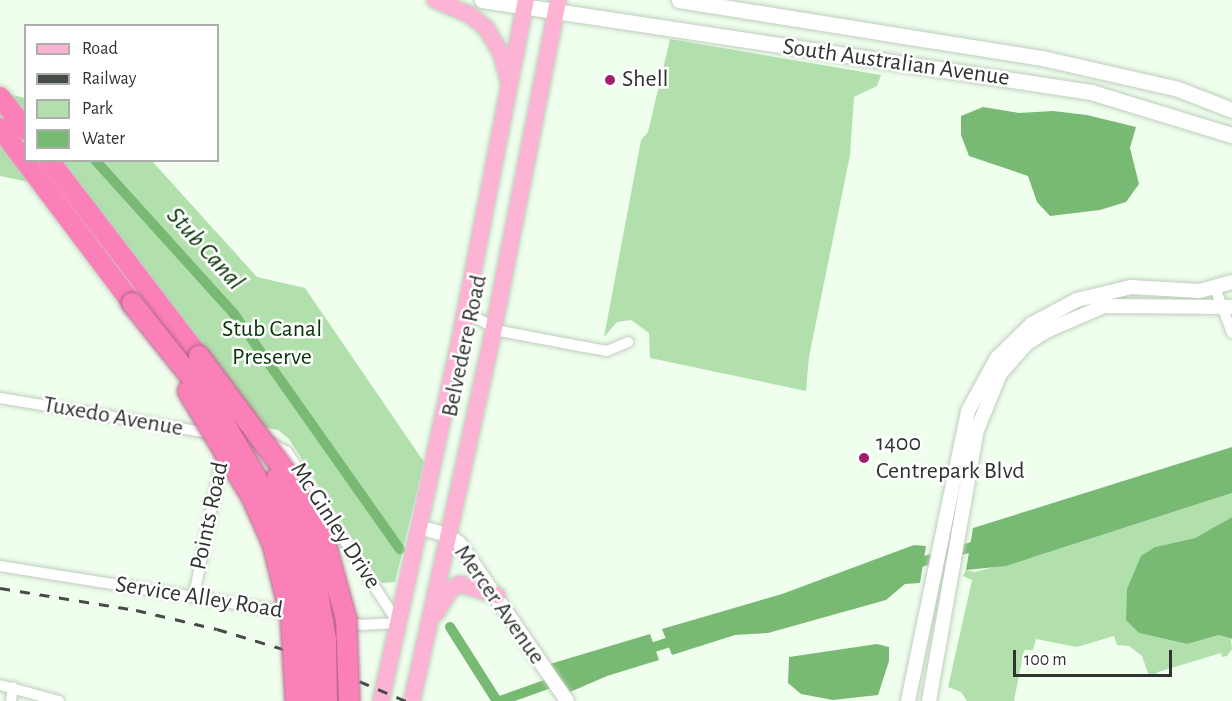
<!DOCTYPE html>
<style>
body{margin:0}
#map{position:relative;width:1232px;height:701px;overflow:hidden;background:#effeed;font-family:"Alegreya Sans",sans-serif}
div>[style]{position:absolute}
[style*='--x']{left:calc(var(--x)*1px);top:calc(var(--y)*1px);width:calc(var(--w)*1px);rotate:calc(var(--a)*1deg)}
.green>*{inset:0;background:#b1e0ad}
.water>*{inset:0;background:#78ba73}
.canal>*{height:10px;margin:-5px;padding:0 5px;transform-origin:5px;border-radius:5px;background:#78ba73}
.roads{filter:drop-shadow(0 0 2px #bfcebd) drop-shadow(0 0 2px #bfcebd)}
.minor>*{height:10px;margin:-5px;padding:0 5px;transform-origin:5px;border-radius:5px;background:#fff}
.tertiary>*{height:14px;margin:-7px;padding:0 7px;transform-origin:7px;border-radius:7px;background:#fff}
.secondary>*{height:15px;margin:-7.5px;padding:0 7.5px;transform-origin:7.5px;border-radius:7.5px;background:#fff}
.primary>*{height:16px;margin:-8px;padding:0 8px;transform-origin:8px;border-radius:8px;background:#fdb3d4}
.motorway>*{height:20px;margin:-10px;padding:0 10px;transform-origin:10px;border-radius:10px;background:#fc80b8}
.rail>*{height:3px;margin-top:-1.5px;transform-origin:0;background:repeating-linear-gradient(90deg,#454c45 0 10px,transparent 0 20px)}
.bridges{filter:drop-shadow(0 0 2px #b46588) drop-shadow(0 0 2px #b46588)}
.motorway-bridge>*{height:20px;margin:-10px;padding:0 10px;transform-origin:10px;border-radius:10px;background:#fc80b8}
.dots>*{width:16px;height:16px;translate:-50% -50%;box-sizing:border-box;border:3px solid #fff;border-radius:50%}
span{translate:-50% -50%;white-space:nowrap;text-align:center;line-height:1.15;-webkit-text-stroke:5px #fff;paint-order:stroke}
.street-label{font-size:24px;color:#2e342e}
.poi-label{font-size:24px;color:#2e342e}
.left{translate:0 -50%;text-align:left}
.park-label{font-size:24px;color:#063606}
.water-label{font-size:26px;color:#043304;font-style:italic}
.legend{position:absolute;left:24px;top:24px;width:195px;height:138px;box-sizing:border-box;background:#fff;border:2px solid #abaeab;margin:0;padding:8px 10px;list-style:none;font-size:18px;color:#2e342e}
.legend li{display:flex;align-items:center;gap:12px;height:30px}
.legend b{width:30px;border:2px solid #abaeab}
.scale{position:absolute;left:1013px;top:650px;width:159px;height:27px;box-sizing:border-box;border:3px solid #2e342e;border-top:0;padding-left:8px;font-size:18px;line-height:21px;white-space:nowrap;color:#2e342e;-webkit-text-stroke:4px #fff;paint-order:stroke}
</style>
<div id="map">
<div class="green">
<div style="clip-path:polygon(670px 39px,881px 75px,877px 86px,854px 97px,850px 155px,809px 357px,806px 391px,650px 358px,649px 333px,631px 320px,617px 322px,604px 337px,641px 140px,648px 132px)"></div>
<div style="clip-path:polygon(0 92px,25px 98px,26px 160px,152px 161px,257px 277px,305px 288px,424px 462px,395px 582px,382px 583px,377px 578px,289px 439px,278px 430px,262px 427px,82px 193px,0 176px)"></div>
<div style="clip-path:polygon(1232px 493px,1232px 517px,1195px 538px,1155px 547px,1139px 633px,1187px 644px,1219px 635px,1231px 639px,1232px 649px,1227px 656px,1222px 657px,1221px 653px,1158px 672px,1154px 677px,1149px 676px,1142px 656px,1129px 646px,1117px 645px,1114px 636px,1077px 647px,1036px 639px,1033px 650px,1024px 650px,1014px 701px,967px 701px,961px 692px,948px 687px,972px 580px,963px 576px,966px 570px,975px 572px,1034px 557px)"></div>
</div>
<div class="water">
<div style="clip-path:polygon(983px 107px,1019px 113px,1053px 111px,1087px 115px,1136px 127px,1130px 148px,1139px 184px,1126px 202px,1100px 210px,1050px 216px,1037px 202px,1028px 176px,969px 156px,961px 135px,961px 116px)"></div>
<div style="clip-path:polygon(1232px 447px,1232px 493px,1006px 566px,966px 570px,973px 528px)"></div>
<div style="clip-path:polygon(1232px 517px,1232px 639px,1219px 635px,1187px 644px,1139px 633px,1126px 620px,1127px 589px,1141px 556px,1155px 547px,1195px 538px)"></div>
<div style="clip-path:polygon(914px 545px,926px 546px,920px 583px,905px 584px,886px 600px,768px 633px,735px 635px,672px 655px,662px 629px,782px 594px)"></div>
<div style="clip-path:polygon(650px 634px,659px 660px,607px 676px,570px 692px,550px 664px)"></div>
<div style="clip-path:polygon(877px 644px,889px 647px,889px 661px,878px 695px,833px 700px,801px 694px,788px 683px,789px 657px)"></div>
</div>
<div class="canal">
<div style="--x:95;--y:160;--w:207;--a:47.9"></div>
<div style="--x:234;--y:314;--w:288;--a:54.8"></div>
<div style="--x:911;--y:565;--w:74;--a:-16.5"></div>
<div style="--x:450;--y:627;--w:88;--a:57.6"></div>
<div style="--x:642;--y:651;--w:38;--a:-18"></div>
<div style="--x:500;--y:701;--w:63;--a:-19.6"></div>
</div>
<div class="roads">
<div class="minor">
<div style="--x:1215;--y:288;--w:48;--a:69.3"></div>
<div style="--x:465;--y:312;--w:40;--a:28"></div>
<div style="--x:500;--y:331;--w:86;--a:10.7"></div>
<div style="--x:585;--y:347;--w:22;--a:10"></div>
<div style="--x:607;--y:351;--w:23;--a:-23"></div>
<div style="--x:0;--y:398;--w:218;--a:9.5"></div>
<div style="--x:233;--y:437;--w:40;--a:10"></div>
<div style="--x:272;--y:444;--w:17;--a:28"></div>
<div style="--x:287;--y:452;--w:204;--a:57"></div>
<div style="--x:398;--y:623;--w:34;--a:177"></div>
<div style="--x:364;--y:625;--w:45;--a:-171"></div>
<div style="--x:0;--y:566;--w:297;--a:9.1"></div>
<div style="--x:194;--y:595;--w:146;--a:-78.5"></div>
<div style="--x:0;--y:685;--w:61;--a:15.2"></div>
<div style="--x:11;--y:701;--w:14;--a:-82"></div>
</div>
<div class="tertiary">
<div style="--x:418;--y:527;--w:28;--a:15"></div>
<div style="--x:445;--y:534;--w:17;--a:33"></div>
<div style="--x:459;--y:543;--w:191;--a:55.6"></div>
<div style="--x:908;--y:701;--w:296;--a:-78.3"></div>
<div style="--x:968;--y:411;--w:60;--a:-61.3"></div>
<div style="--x:997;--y:358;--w:49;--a:-44.2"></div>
<div style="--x:1032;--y:324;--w:51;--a:-28.1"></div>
<div style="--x:1077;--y:300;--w:56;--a:-13.5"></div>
<div style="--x:1131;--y:287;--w:69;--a:3.3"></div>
<div style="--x:1200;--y:291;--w:33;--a:-16"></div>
<div style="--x:929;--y:701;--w:275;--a:-80"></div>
<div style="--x:977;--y:430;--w:61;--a:-67.7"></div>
<div style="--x:1000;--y:374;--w:40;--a:-49"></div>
<div style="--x:1026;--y:344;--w:24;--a:-33"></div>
<div style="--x:1046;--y:331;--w:63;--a:-23.3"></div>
<div style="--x:1104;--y:306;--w:128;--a:0.4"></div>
</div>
<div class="secondary">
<div style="--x:482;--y:0;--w:616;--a:8.59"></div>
<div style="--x:1091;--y:92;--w:147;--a:17"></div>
<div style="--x:679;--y:0;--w:368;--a:9.1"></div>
<div style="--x:1042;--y:58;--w:139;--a:12.8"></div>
<div style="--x:1178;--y:89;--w:58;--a:21.3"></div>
</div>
<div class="primary">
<div style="--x:435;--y:0;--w:38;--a:23"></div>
<div style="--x:470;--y:15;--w:21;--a:39"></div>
<div style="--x:486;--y:28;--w:29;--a:59"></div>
<div style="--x:501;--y:53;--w:28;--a:75"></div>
<div style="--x:436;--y:613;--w:28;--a:-58"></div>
<div style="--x:451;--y:589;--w:10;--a:-29"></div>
<div style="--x:460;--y:584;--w:39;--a:17"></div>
<div style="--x:381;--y:701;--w:360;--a:-77.7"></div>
<div style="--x:458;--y:349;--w:356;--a:-79"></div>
<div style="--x:412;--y:701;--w:383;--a:-77.6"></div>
<div style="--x:494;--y:327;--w:333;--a:-78.9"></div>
</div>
<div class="motorway">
<div style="--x:0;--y:97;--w:42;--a:51.8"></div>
<div style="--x:0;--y:128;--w:219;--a:53"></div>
<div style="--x:49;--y:160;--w:247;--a:52.6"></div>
</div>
</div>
<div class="rail">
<div style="--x:0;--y:588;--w:138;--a:9.2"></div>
<div style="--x:136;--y:610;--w:83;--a:13.2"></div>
<div style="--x:217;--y:629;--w:72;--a:16.9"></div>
<div style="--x:286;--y:650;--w:130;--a:23"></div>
</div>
<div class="bridges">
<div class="motorway-bridge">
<div style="--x:132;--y:303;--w:133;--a:51.4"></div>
<div style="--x:215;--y:407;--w:123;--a:59.7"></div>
<div style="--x:277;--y:513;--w:96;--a:72.5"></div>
<div style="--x:306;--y:605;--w:96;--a:86.4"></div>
<div style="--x:199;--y:356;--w:147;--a:53.3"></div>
<div style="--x:287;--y:474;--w:83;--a:61.9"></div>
<div style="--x:326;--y:547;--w:75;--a:74.5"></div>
<div style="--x:346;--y:619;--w:82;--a:87.9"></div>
<div style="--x:188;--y:391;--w:124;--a:58.9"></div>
<div style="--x:252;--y:497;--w:51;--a:65.9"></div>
<div style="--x:273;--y:544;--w:75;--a:76.1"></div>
<div style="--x:291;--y:617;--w:84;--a:86.6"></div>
<div style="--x:277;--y:478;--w:67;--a:67.2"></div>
<div style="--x:303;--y:540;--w:49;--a:73.4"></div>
<div style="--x:317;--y:587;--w:53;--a:80.2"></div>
<div style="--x:326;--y:639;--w:62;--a:89.1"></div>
</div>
</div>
<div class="dots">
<div style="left:610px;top:80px;background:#a51e68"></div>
<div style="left:864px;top:458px;background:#a51e68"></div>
</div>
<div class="street-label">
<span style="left:896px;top:63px;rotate:8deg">South Australian Avenue</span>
<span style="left:465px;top:346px;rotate:-78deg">Belvedere Road</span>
<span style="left:113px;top:417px;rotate:10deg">Tuxedo Avenue</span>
<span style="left:210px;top:516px;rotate:-78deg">Points Road</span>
<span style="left:335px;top:526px;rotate:57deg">Mc Ginley Drive</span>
<span style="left:199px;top:598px;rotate:9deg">Service Alley Road</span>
<span style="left:499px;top:605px;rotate:55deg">Mercer Avenue</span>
</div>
<div class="poi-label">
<span class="left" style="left:622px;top:80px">Shell</span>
<span class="left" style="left:876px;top:458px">1400<br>Centrepark Blvd</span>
</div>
<div class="park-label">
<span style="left:272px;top:344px">Stub Canal<br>Preserve</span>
</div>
<div class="water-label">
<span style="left:205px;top:249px;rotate:48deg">Stub Canal</span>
</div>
<ul class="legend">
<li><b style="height:8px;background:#fdb3d4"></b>Road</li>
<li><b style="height:8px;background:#454c45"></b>Railway</li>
<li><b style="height:16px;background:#b1e0ad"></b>Park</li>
<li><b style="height:16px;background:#78ba73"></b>Water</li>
</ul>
<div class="scale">100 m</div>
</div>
